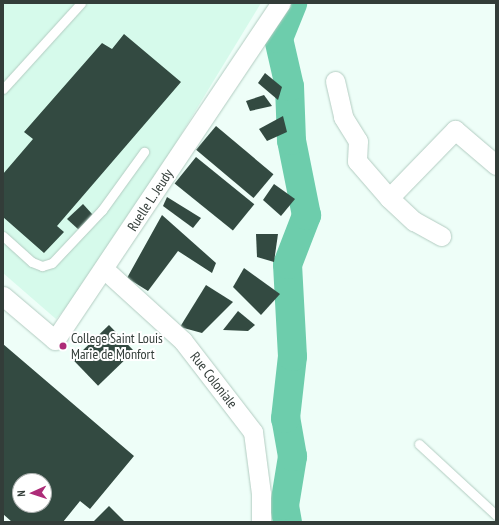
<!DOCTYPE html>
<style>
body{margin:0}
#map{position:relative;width:499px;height:525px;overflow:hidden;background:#eefef8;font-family:"PT Sans Narrow",sans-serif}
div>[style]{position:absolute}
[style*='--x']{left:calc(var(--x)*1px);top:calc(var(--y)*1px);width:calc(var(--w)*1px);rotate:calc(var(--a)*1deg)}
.built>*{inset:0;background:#d6faeb}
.river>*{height:29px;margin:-14.5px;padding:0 14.5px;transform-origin:14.5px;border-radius:14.5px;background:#6dcdac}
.building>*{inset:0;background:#334a41;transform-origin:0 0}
.roads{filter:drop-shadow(0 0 1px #b2ccc1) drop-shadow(0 0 1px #b2ccc1)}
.lane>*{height:9px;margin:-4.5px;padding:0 4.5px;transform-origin:4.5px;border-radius:4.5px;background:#fff}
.street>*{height:19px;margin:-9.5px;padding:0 9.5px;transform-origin:9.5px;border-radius:9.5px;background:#fff}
.dots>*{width:11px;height:11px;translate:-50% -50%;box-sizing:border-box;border:2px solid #fff;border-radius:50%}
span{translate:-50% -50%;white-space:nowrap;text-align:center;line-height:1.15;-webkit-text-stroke:4px #fff;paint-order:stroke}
.street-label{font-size:14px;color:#333d39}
.poi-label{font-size:14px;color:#333d39}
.left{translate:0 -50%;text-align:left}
.frame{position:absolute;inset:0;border:4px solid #333d39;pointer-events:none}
.north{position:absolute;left:12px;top:473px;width:40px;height:40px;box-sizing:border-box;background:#fff;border:1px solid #adb1b0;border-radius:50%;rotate:267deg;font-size:11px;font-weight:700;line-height:16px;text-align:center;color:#333d39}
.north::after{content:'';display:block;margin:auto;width:14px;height:18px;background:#ad2c78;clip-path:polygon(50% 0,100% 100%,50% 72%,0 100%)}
</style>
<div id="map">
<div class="built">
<div style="clip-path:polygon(3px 3px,261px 3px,98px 271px,56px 319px,3px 273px)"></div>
</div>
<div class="river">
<div style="--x:287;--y:522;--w:17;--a:-100"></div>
<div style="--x:284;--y:505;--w:50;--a:-80.7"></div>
<div style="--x:292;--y:456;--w:39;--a:-100"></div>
<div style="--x:285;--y:418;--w:62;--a:-83.6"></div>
<div style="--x:292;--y:356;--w:92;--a:-93.1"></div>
<div style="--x:287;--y:264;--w:53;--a:-68.8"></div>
<div style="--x:306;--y:215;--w:76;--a:-101.3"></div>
<div style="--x:291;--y:140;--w:54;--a:-92.1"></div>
<div style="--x:289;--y:86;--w:49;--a:-102.9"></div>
<div style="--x:278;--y:38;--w:38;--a:-68"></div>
</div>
<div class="building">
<div style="clip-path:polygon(124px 34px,181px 82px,57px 226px,64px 232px,44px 253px,3px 217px,3px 174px,33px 139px,24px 132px,102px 43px,112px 49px)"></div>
<div style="clip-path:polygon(265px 73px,282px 87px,278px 100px,258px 83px)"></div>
<div style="clip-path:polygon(264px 95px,272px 106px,250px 111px,246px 101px)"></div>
<div style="clip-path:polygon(283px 116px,287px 132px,267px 141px,259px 129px)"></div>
<div style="left:216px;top:126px;width:75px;height:31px;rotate:40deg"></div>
<div style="left:196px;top:157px;width:75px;height:34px;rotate:39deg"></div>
<div style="clip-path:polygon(274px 184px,295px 199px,281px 216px,263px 200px)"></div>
<div style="clip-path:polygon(167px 197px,201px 218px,193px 228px,163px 206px)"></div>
<div style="clip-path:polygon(83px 204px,93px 215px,79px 230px,67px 219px)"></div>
<div style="clip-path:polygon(162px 215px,216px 263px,212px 273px,178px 251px,148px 291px,127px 278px)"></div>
<div style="clip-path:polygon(256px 234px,278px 234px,274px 262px,257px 257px)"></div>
<div style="clip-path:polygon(244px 268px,280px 294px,261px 315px,233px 287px)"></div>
<div style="clip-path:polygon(206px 285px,233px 302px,202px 333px,180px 327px)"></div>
<div style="clip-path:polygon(238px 311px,255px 325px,248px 331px,223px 330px)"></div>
<div style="left:109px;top:325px;width:36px;height:50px;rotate:46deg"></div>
<div style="clip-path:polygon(evenodd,3px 344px,134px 456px,90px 509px,80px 501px,63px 522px,12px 522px,3px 514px,3px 344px,20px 481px,44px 481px,44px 505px,20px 505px,20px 481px)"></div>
<div style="clip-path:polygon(109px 506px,125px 522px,93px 522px)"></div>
</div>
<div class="roads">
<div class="lane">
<div style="--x:3;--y:89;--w:116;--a:-47.8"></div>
<div style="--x:3;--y:236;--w:39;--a:42"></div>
<div style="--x:32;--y:262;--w:11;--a:22"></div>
<div style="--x:42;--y:266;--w:10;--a:-17"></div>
<div style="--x:52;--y:263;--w:73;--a:-46.7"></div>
<div style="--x:102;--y:210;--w:72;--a:-54.1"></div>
<div style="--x:419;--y:444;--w:105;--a:42.7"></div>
</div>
<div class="street">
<div style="--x:335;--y:81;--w:37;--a:77"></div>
<div style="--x:343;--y:117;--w:28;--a:58"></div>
<div style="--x:358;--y:141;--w:20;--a:93"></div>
<div style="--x:357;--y:161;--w:49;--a:49.1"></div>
<div style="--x:389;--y:198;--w:95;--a:-45.9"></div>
<div style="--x:455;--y:130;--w:54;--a:40.5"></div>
<div style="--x:389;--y:198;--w:34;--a:43"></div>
<div style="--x:414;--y:221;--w:31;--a:29"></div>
<div style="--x:104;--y:269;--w:107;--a:42.3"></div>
<div style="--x:183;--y:341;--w:115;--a:52.4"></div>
<div style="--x:253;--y:432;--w:63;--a:82.6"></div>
<div style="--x:261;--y:494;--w:28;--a:90"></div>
<div style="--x:3;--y:296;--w:68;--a:40.2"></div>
<div style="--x:55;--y:340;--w:406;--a:-56.2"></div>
</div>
</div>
<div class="dots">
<div style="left:63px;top:346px;background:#ad2c78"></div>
</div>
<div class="street-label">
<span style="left:150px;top:200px;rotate:-57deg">Ruelle L. Jeudy</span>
<span style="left:214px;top:380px;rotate:52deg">Rue Coloniale</span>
</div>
<div class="poi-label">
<span class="left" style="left:71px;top:346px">College Saint Louis<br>Marie de Monfort</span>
</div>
<div class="frame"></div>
<div class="north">N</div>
</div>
